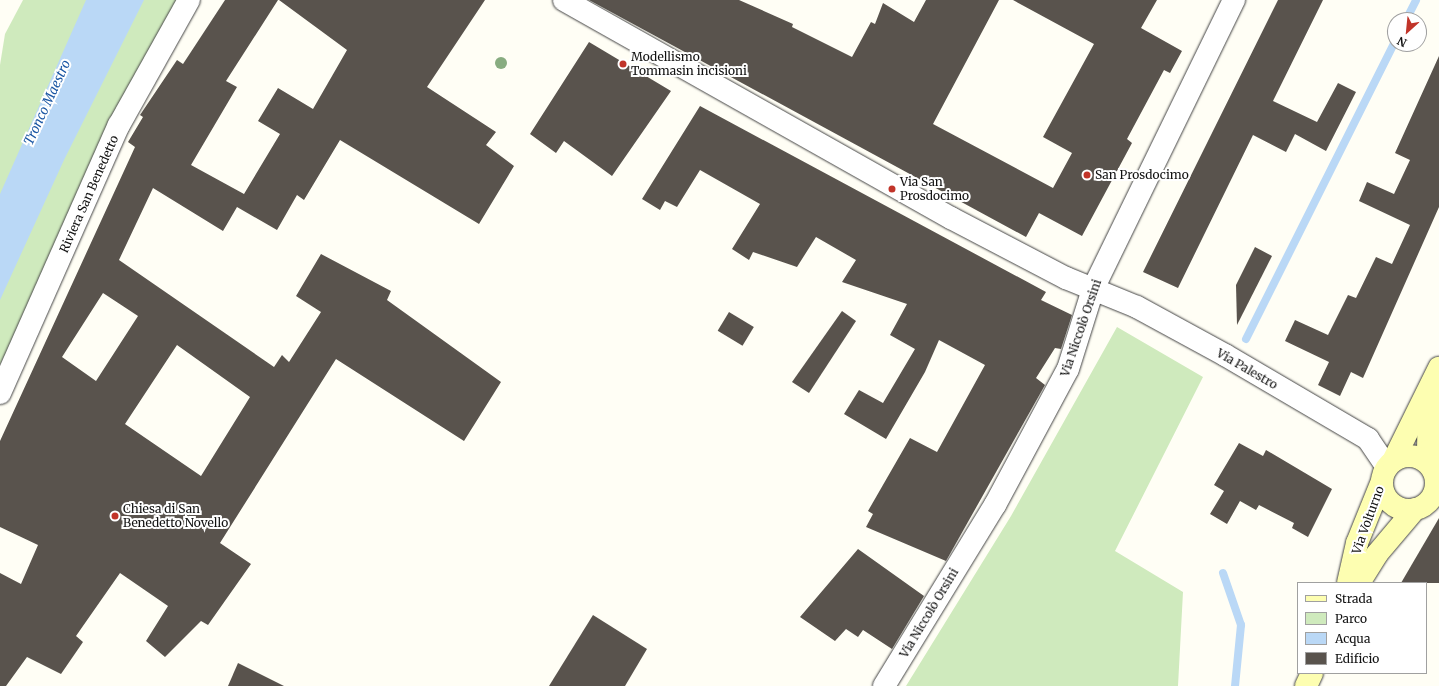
<!DOCTYPE html>
<meta charset="utf-8">
<style>
body{margin:0}
#map{position:relative;width:1439px;height:686px;overflow:hidden;background:#fffef5;font-family:Merriweather,serif}
div>[style]{position:absolute}
[style*='--x']{left:calc(var(--x)*1px);top:calc(var(--y)*1px);width:calc(var(--w)*1px);rotate:calc(var(--a)*1deg)}
.green>*{inset:0;background:#cfeabd}
.water>*{inset:0;background:#bad8f6}
.stream>*{height:8px;margin:-4px;padding:0 4px;transform-origin:4px;border-radius:4px;background:#bad8f6}
.building>*{inset:0;background:#59534d;transform-origin:0 0}
.roads{filter:drop-shadow(0 0 1px #444) drop-shadow(0 0 1px #444)}
.street>*{height:22px;margin:-11px;padding:0 11px;transform-origin:11px;border-radius:11px;background:#fff}
.secondary>*{height:22px;margin:-11px;padding:0 11px;transform-origin:11px;border-radius:11px;background:#fdfeb1}
.secondary>.ring{margin:-11px;padding:0;box-sizing:content-box;background:none;border:22px solid #fdfeb1;border-radius:50%}
.trees>*{width:12px;height:12px;margin:-6px;border-radius:50%;background:#88ac80}
.dots>*{width:11px;height:11px;translate:-50% -50%;box-sizing:border-box;border:2px solid #fff;border-radius:50%}
span{translate:-50% -50%;white-space:nowrap;text-align:center;line-height:1.15;-webkit-text-stroke:4px #fff;paint-order:stroke}
.poi-label{font-size:12px;color:#111}
.left{translate:0 -50%;text-align:left}
.street-label{font-size:12px;color:#111}
.water-label{font-size:13px;color:#1a56a3;font-style:italic}
.legend{position:absolute;left:1297px;top:582px;width:130px;height:92px;box-sizing:border-box;background:#fff;border:1px solid #a0a0a0;margin:0;padding:5px 7px;list-style:none;font-size:12px;color:#111}
.legend li{display:flex;align-items:center;gap:8px;height:20px}
.legend b{width:20px;border:1px solid #a0a0a0}
.north{position:absolute;left:1387px;top:12px;width:40px;height:40px;box-sizing:border-box;background:#fff;border:1px solid #a0a0a0;border-radius:50%;rotate:207deg;font-size:11px;font-weight:700;line-height:16px;text-align:center;color:#111}
.north::after{content:'';display:block;margin:auto;width:14px;height:18px;background:#c13429;clip-path:polygon(50% 0,100% 100%,50% 72%,0 100%)}
</style>
<div id="map">
<div class="green">
<div style="clip-path:polygon(23px 0,181px 0,0 365px,0 65px,5px 34px)"></div>
<div style="clip-path:polygon(1117px 327px,1203px 377px,1115px 551px,1183px 592px,1178px 686px,906px 686px,1011px 516px)"></div>
</div>
<div class="water">
<div style="clip-path:polygon(86px 0,144px 0,64px 160px,0 300px,0 194px)"></div>
</div>
<div class="stream">
<div style="--x:1406;--y:20;--w:22;--a:-63"></div>
<div style="--x:1246;--y:339;--w:333;--a:-63.4"></div>
<div style="--x:1223;--y:573;--w:55;--a:70.9"></div>
<div style="--x:1241;--y:625;--w:61;--a:95.6"></div>
</div>
<div class="building">
<div style="clip-path:polygon(evenodd,225px 0,278px 0,226px 81px,237px 87px,191px 165px,244px 194px,280px 134px,258px 121px,278px 88px,313px 109px,347px 50px,279px 0,485px 0,427px 87px,496px 132px,486px 145px,514px 166px,479px 224px,340px 140px,304px 200px,297px 195px,277px 230px,237px 207px,223px 231px,153px 188px,119px 260px,274px 367px,282px 355px,289px 362px,321px 312px,296px 296px,321px 254px,391px 291px,387px 300px,501px 382px,464px 441px,336px 359px,220px 543px,251px 564px,208px 625px,201px 621px,165px 657px,146px 641px,168px 606px,120px 573px,76px 636px,83px 642px,61px 674px,27px 657px,6px 686px,0 686px,0 573px,21px 584px,38px 545px,0 527px,0 441px,135px 147px,128px 142px,143px 117px,140px 115px,177px 60px,183px 64px,225px 0,103px 293px,138px 316px,96px 381px,62px 357px,103px 293px,225px 0,177px 345px,250px 397px,201px 476px,125px 424px,177px 345px)"></div>
<div style="clip-path:polygon(589px 0,739px 0,793px 24px,792px 27px,852px 57px,871px 22px,875px 24px,883px 3px,914px 22px,926px 0,999px 0,933px 124px,1053px 188px,1072px 153px,1043px 137px,1094px 44px,1013px 0,1157px 0,1141px 28px,1182px 51px,1170px 73px,1164px 70px,1127px 139px,1132px 143px,1082px 236px,1039px 213px,1026px 237px)"></div>
<div style="clip-path:polygon(1278px 0,1323px 0,1273px 101px,1317px 122px,1338px 83px,1356px 92px,1326px 151px,1295px 134px,1286px 152px,1253px 135px,1178px 288px,1143px 272px)"></div>
<div style="clip-path:polygon(589px 42px,671px 91px,612px 176px,564px 141px,556px 153px,530px 134px)"></div>
<div style="clip-path:polygon(1439px 56px,1439px 207px,1363px 378px,1351px 372px,1340px 396px,1318px 385px,1329px 362px,1285px 341px,1295px 320px,1328px 335px,1348px 295px,1356px 298px,1376px 257px,1392px 264px,1410px 225px,1359px 201px,1367px 182px,1394px 194px,1410px 160px,1395px 153px)"></div>
<div style="clip-path:polygon(700px 106px,1046px 292px,1041px 300px,1072px 315px,1061px 349px,1055px 348px,1036px 378px,1045px 385px,946px 561px,866px 527px,873px 514px,868px 511px,910px 438px,937px 452px,985px 365px,939px 340px,925px 372px,886px 439px,844px 414px,859px 390px,883px 403px,915px 349px,890px 335px,907px 304px,842px 282px,856px 260px,816px 237px,797px 267px,753px 252px,749px 260px,732px 249px,760px 204px,700px 170px,677px 207px,665px 201px,660px 210px,642px 199px)"></div>
<div style="clip-path:polygon(1255px 247px,1272px 256px,1237px 325px,1236px 285px)"></div>
<div style="clip-path:polygon(842px 311px,856px 321px,809px 393px,792px 382px)"></div>
<div style="left:729px;top:312px;width:29px;height:22px;rotate:31deg"></div>
<div style="clip-path:polygon(1239px 443px,1263px 456px,1266px 450px,1332px 489px,1308px 537px,1292px 528px,1294px 523px,1259px 505px,1256px 510px,1240px 501px,1227px 524px,1210px 514px,1224px 491px,1214px 485px)"></div>
<div style="clip-path:polygon(1439px 518px,1439px 583px,1401px 583px)"></div>
<div style="clip-path:polygon(858px 549px,924px 596px,892px 649px,863px 630px,858px 637px,846px 629px,835px 641px,800px 617px)"></div>
<div style="clip-path:polygon(593px 615px,647px 649px,625px 686px,549px 686px)"></div>
<div style="clip-path:polygon(238px 663px,284px 686px,228px 686px)"></div>
</div>
<div class="roads">
<div class="street">
<div style="--x:564;--y:0;--w:444;--a:29.4"></div>
<div style="--x:951;--y:218;--w:130;--a:27.6"></div>
<div style="--x:1066;--y:278;--w:77;--a:22.2"></div>
<div style="--x:1137;--y:307;--w:100;--a:28.6"></div>
<div style="--x:1225;--y:355;--w:166;--a:30.4"></div>
<div style="--x:1368;--y:439;--w:34;--a:56"></div>
<div style="--x:0;--y:393;--w:293;--a:-66.1"></div>
<div style="--x:119;--y:125;--w:143;--a:-60.8"></div>
<div style="--x:1435;--y:493;--w:4;--a:27"></div>
<div style="--x:884;--y:686;--w:212;--a:-58.5"></div>
<div style="--x:995;--y:505;--w:154;--a:-61.8"></div>
<div style="--x:1068;--y:369;--w:84;--a:-72.6"></div>
<div style="--x:1093;--y:289;--w:322;--a:-64"></div>
</div>
<div class="secondary">
<div style="--x:1429;--y:394;--w:57;--a:91"></div>
<div style="--x:1428;--y:451;--w:16;--a:75"></div>
<div class="ring" style="left:1382px;top:456px;width:32px;height:32px"></div>
<div style="--x:1393;--y:461;--w:104;--a:-63.7"></div>
<div style="--x:1348;--y:583;--w:41;--a:-77.3"></div>
<div style="--x:1357;--y:543;--w:67;--a:-68"></div>
<div style="--x:1359;--y:583;--w:34;--a:-58"></div>
<div style="--x:1377;--y:554;--w:59;--a:-49.8"></div>
<div style="--x:1306;--y:686;--w:14;--a:-65"></div>
</div>
</div>
<div class="trees">
<div style="left:501px;top:63px"></div>
</div>
<div class="dots">
<div style="left:623px;top:64px;background:#c13429"></div>
<div style="left:1087px;top:175px;background:#c13429"></div>
<div style="left:892px;top:189px;background:#c13429"></div>
<div style="left:115px;top:516px;background:#c13429"></div>
</div>
<div class="poi-label">
<span class="left" style="left:631px;top:64px">Modellismo<br>Tommasin incisioni</span>
<span class="left" style="left:1095px;top:175px">San Prosdocimo</span>
<span class="left" style="left:900px;top:189px">Via San<br>Prosdocimo</span>
<span class="left" style="left:123px;top:516px">Chiesa di San<br>Benedetto Novello</span>
</div>
<div class="street-label">
<span style="left:89px;top:194px;rotate:-66deg">Riviera San Benedetto</span>
<span style="left:1081px;top:328px;rotate:-71deg">Via Niccolò Orsini</span>
<span style="left:1247px;top:369px;rotate:30deg">Via Palestro</span>
<span style="left:1368px;top:520px;rotate:-70deg">Via Volturno</span>
<span style="left:929px;top:613px;rotate:-59deg">Via Niccolò Orsini</span>
</div>
<div class="water-label">
<span style="left:48px;top:103px;rotate:-65deg">Tronco Maestro</span>
</div>
<ul class="legend">
<li><b style="height:5px;background:#fdfeb1"></b>Strada</li>
<li><b style="height:11px;background:#cfeabd"></b>Parco</li>
<li><b style="height:11px;background:#bad8f6"></b>Acqua</li>
<li><b style="height:11px;background:#59534d"></b>Edificio</li>
</ul>
<div class="north">N</div>
</div>
